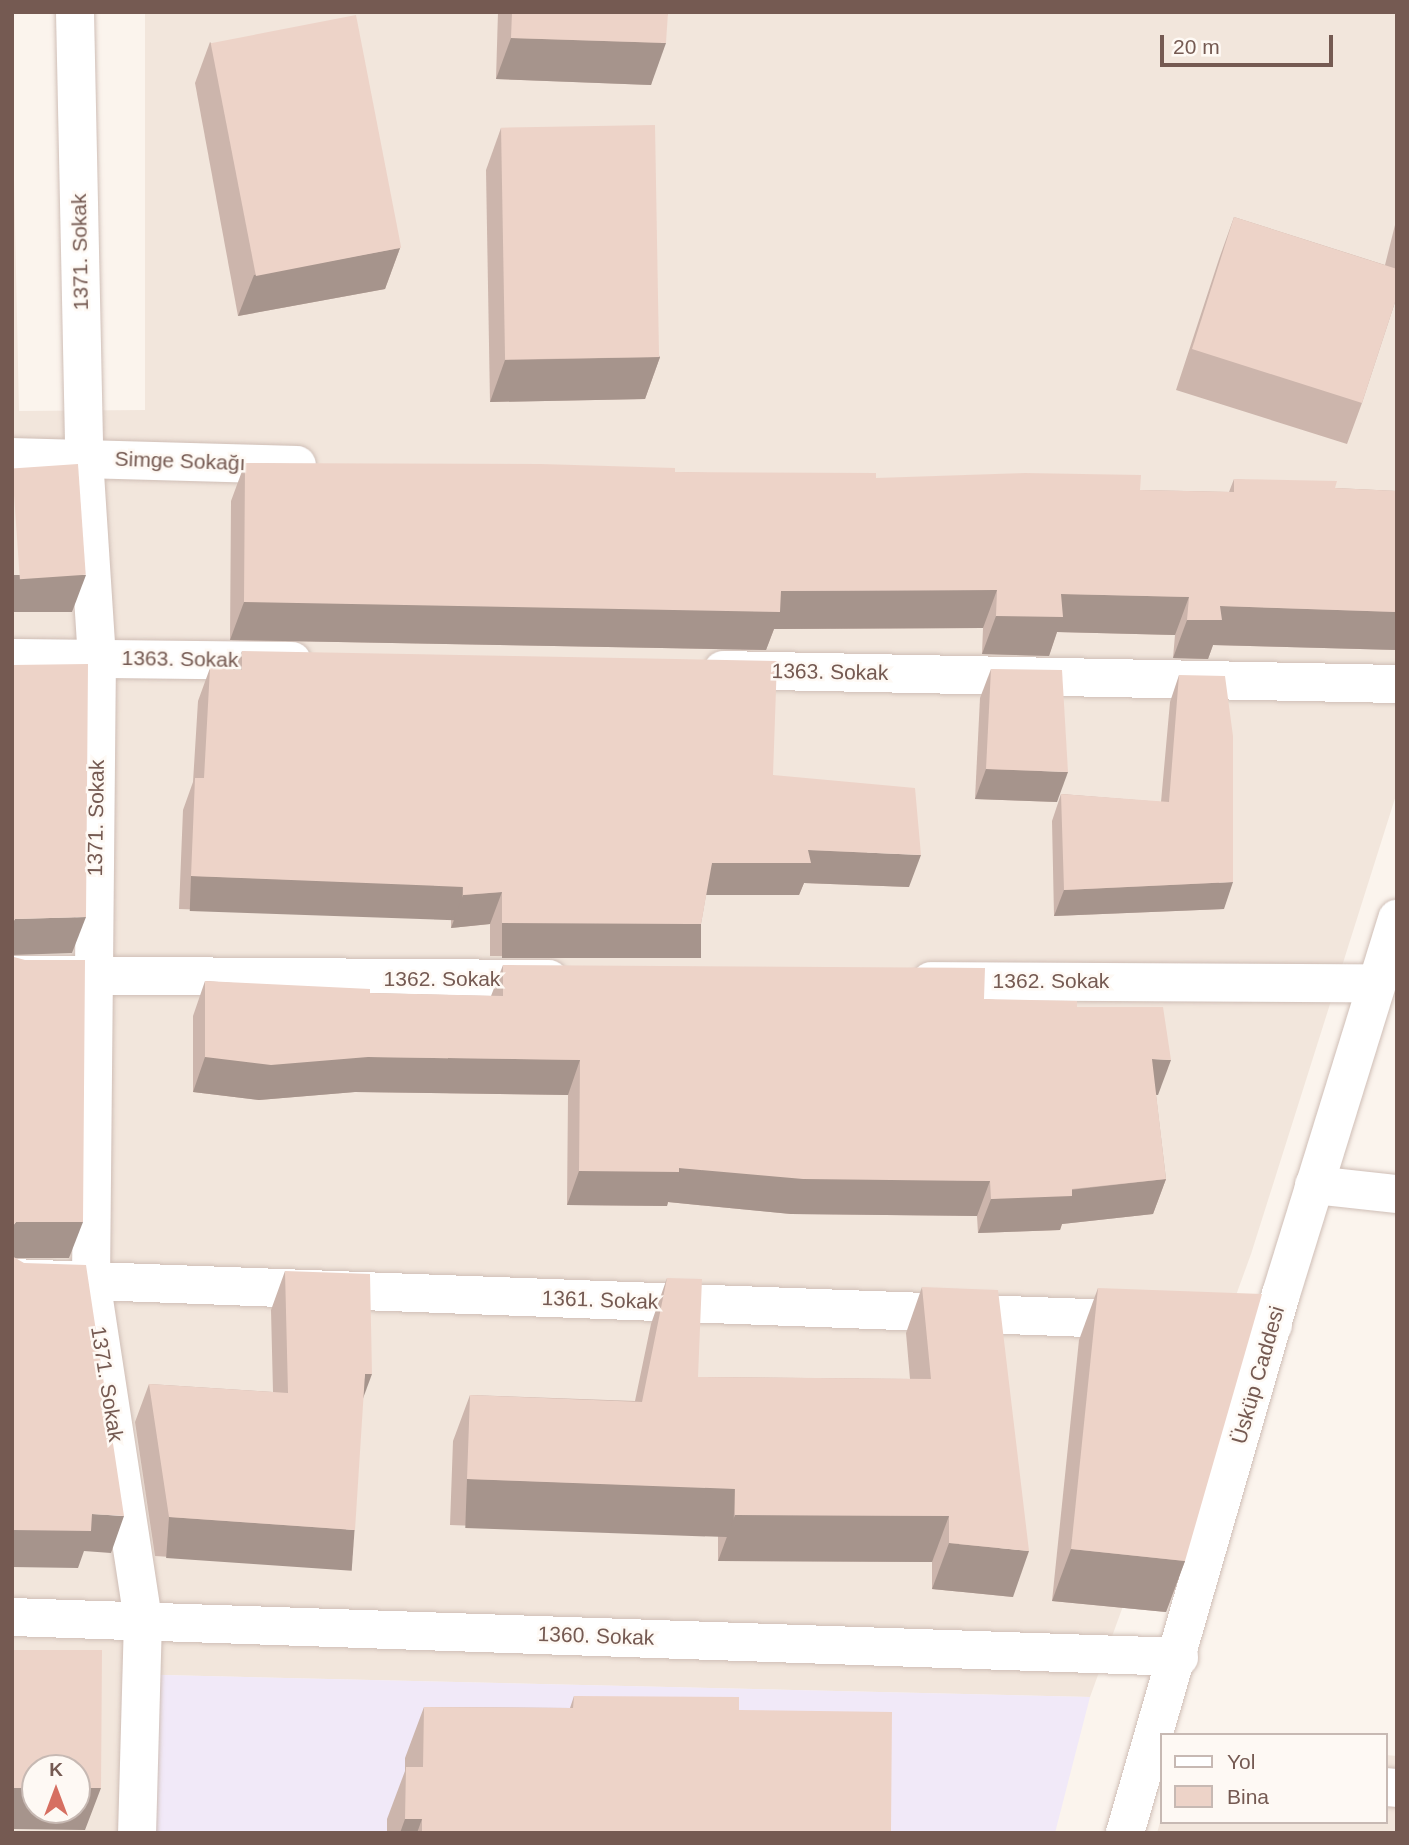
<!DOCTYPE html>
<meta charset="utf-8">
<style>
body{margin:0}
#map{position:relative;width:1409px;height:1845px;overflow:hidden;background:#fbf4ed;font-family:Helvetica,sans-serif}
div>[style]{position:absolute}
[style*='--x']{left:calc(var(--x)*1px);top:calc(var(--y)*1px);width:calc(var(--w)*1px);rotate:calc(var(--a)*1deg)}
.residential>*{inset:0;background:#f2e6dc}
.education>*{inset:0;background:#f1e9f8}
.roads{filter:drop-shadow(0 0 2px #cfbeb6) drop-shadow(0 0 2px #cfbeb6)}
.minor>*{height:38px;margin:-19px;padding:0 19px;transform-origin:19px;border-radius:19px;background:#fff}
.wall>*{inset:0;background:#ccb5ac}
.shaded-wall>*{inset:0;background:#a6948c;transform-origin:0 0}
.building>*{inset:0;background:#edd3c8;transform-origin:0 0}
span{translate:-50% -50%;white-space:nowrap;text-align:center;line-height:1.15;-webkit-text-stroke:5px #fef9f4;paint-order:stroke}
.street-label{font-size:21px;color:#755a52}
.frame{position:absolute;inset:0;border:14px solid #755a52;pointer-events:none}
.legend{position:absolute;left:1160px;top:1733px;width:228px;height:91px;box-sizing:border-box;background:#fef9f4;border:2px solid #c7b9b3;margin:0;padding:9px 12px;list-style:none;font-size:21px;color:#755a52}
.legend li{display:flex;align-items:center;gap:14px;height:35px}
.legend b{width:35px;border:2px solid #c7b9b3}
.north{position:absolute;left:21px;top:1754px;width:70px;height:70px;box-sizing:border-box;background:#fef9f4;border:2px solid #c7b9b3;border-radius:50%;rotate:0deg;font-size:19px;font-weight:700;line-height:28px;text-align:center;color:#755a52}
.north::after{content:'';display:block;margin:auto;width:24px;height:32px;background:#d66f61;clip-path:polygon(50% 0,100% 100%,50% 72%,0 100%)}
.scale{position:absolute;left:1160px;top:35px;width:173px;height:32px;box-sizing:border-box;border:4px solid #755a52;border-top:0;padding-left:9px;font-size:21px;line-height:24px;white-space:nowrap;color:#755a52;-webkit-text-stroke:5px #fef9f4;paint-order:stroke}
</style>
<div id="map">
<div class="residential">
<div style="clip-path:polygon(evenodd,145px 12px,1397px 12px,1397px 792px,1251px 1254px,1090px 1697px,122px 1674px,121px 1833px,12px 1833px,12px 86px,19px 411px,145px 410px,145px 12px,35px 1768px,77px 1768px,77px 1810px,35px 1810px,35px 1768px)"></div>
<div style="clip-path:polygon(1386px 1755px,1397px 1756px,1397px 1833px,1157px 1833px,1162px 1815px,1162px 1822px,1386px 1822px)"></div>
</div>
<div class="education">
<div style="clip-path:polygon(122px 1674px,1090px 1697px,1055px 1833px,121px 1833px)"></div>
</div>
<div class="roads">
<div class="minor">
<div style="--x:75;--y:12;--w:446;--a:88.8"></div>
<div style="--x:84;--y:458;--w:199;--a:86.3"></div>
<div style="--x:97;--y:657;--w:623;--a:90.55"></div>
<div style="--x:91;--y:1280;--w:344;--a:81.3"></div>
<div style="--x:143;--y:1620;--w:213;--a:91.6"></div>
<div style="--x:12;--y:457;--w:285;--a:1.6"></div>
<div style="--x:12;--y:658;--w:280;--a:0.6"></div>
<div style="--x:723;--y:670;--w:674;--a:1.19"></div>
<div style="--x:12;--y:975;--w:537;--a:0.43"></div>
<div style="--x:931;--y:981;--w:444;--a:0.3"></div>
<div style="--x:1314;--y:1185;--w:83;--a:6.2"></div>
<div style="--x:12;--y:1278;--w:1129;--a:2.13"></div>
<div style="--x:1200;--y:1322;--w:73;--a:2.4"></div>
<div style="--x:12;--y:1617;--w:1168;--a:1.96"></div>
<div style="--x:1386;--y:1787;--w:11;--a:5"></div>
<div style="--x:1125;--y:1833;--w:561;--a:-73.86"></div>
<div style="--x:1281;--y:1294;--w:393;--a:-72.8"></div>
</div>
</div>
<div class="wall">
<div style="clip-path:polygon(498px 12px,668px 12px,651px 85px,496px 79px)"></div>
<div style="clip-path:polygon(210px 42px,400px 248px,385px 289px,238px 316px,195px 83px)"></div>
<div style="clip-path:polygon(501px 128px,660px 357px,645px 399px,490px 402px,486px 170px)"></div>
<div style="clip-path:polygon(1234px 217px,1385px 265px,1397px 217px,1397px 296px,1362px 403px,1347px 444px,1176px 390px,1219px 259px)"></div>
<div style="clip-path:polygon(245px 463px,675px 472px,876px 478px,1140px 490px,1229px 492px,1234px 479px,1335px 488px,1397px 491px,1397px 650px,1213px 645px,1208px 659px,1173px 658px,1175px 635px,1057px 632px,1049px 656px,982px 654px,983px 628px,774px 629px,766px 650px,230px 640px,231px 501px)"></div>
<div style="clip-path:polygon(242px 651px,773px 775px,909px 887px,804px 883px,799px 895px,706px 895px,701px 924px,689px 957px,490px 956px,490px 924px,451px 928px,451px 919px,179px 909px,183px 810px,193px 782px,198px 701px,210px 668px,235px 669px)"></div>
<div style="clip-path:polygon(991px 669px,1057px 802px,975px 799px,980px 698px)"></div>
<div style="clip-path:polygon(1179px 675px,1224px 909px,1054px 916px,1052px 821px,1061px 794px,1161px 802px,1170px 702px)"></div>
<div style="clip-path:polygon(503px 965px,984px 999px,1077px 1007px,1158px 1095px,1156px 1095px,1166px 1179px,1153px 1214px,1062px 1224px,1060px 1230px,978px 1233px,977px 1216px,791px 1214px,668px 1202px,667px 1206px,567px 1205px,568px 1095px,355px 1092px,259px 1100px,193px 1092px,193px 1016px,205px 981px,370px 993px,491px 996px)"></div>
<div style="clip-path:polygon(285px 1271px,363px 1398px,341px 1568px,155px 1556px,135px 1422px,149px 1384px,273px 1392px,271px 1310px)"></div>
<div style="clip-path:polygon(667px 1278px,698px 1377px,910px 1379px,906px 1333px,922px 1287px,1013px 1597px,932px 1589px,932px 1562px,718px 1561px,718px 1535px,450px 1525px,453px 1441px,470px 1395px,635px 1401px,651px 1324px)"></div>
<div style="clip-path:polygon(1098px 1288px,1185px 1561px,1166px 1612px,1052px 1601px,1079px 1340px)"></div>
<div style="clip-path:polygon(574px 1696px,739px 1710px,891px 1831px,890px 1833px,387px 1833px,387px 1819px,405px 1771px,405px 1758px,424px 1707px,570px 1708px)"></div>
</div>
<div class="shaded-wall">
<div style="clip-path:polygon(511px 38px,666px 43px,651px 85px,496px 79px)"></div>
<div style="clip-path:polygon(400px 248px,385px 289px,238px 316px,254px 275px)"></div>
<div style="clip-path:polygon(660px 357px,645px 399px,490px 402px,505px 360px)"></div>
<div style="clip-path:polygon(12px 575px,86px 575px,72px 612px,12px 612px)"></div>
<div style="clip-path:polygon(997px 590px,983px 628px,774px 629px,766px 650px,230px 640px,244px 602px,781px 591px)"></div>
<div style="clip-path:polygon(1061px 594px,1189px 597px,1175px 635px,1057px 632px,1049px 656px,982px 654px,996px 616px)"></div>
<div style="clip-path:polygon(1220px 606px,1397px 612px,1397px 650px,1213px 645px,1208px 659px,1173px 658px,1187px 620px)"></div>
<div style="clip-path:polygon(986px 769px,1068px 772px,1057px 802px,975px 799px)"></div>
<div style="clip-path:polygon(808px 850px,921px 855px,909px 887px,804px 883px,799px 895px,700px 895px,712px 863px)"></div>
<div style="left:191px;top:876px;width:272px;height:35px;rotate:2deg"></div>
<div style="clip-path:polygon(1233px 882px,1224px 909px,1054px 916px,1064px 890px)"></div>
<div style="clip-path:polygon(502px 892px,490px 924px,451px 928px,463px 895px)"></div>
<div style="clip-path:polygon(86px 917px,72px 953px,12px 955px,12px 924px,15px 919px)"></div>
<div style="left:502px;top:923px;width:199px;height:35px"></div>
<div style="clip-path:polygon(205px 1057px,368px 1057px,580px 1060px,568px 1095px,355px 1092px,259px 1100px,193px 1092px)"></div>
<div style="clip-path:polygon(1152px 1059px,1171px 1060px,1158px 1095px,1140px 1094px)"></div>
<div style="clip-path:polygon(679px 1168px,990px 1181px,977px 1216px,791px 1214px,668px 1202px,667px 1206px,567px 1205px,579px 1171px)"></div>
<div style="clip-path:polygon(1166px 1179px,1153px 1214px,1062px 1224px,1060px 1230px,978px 1233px,991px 1199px)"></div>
<div style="clip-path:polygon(16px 1222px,83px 1222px,69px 1258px,12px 1258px,12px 1227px)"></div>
<div style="clip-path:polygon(365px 1374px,372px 1374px,358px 1412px)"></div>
<div style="left:467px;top:1479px;width:268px;height:49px;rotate:2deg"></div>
<div style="clip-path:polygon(92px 1514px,124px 1516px,111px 1553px,84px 1551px,78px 1568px,12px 1567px,12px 1530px)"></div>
<div style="clip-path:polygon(735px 1515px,949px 1516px,932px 1562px,718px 1561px)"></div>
<div style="left:169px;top:1517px;width:186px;height:41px;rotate:4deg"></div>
<div style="clip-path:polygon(949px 1543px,1029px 1551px,1013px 1597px,932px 1589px)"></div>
<div style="clip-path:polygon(1071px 1549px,1185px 1561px,1166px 1612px,1052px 1601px)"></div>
<div style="clip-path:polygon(12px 1788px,35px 1788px,35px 1810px,77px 1810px,77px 1788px,101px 1788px,85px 1830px,12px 1829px)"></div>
<div style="clip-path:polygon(405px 1819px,422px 1819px,417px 1833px,400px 1833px)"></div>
</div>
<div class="building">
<div style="clip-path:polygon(512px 12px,668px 12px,666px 43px,511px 38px)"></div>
<div style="left:356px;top:15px;width:237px;height:148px;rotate:79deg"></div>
<div style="left:655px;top:125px;width:232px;height:154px;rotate:89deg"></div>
<div style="clip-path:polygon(1234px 217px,1397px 269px,1397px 296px,1362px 403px,1192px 349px)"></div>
<div style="clip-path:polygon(245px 463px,541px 464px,675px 468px,675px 472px,876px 473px,876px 478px,1025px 473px,1141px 475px,1140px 490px,1234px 492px,1234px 479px,1337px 481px,1335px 488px,1397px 491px,1397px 612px,1220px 606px,1222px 620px,1187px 620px,1189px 597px,1061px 594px,1063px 617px,996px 616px,997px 590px,781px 591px,780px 612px,244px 602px)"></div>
<div style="left:78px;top:464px;width:111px;height:66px;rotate:86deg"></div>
<div style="clip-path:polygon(242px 651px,777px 661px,773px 775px,915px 788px,921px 855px,808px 850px,811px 863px,712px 863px,701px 924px,502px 923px,502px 892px,463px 895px,463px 887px,191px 876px,195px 778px,204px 778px,210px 668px,242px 670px)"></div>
<div style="clip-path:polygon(88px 664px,86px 917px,15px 919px,12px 924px,12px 665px)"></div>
<div style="clip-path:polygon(991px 669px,1062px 670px,1068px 772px,986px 769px)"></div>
<div style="clip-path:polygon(1179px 675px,1225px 676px,1233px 736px,1233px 882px,1064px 890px,1061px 794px,1169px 802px)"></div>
<div style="clip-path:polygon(12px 954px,14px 957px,25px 960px,85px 960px,83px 1222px,16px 1222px,12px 1227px)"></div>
<div style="clip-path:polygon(503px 965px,985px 968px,984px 999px,1077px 1001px,1077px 1007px,1163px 1007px,1171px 1060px,1152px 1059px,1166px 1179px,1072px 1189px,1072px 1196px,991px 1199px,990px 1181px,803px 1179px,679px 1168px,679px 1172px,579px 1171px,580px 1060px,368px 1057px,271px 1065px,205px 1057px,205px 981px,370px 989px,370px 993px,503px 996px)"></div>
<div style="clip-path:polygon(12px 1256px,24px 1263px,86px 1265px,124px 1516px,92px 1514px,91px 1531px,12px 1530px)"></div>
<div style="clip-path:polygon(285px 1271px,370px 1274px,372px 1374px,365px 1374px,355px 1530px,169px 1517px,149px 1384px,288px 1393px)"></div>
<div style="clip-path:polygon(667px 1278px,702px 1279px,698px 1377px,931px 1379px,922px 1287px,998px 1290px,1029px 1551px,949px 1543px,949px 1516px,735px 1515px,735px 1489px,467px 1479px,470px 1395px,642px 1402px)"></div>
<div style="clip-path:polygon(1098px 1288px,1262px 1294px,1185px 1561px,1071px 1549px)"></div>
<div style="clip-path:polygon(12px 1650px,102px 1650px,101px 1788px,77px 1788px,77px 1768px,35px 1768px,35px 1788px,12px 1788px)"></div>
<div style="clip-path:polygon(574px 1696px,739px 1697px,739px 1710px,892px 1712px,891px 1831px,879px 1831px,879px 1833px,422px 1833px,422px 1819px,405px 1819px,406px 1767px,423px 1767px,424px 1707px,573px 1708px)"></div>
</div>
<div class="street-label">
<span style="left:80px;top:252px;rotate:-91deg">1371. Sokak</span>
<span style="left:180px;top:461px;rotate:2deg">Simge Sokağı</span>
<span style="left:180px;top:659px;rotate:1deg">1363. Sokak</span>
<span style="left:830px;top:672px;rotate:1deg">1363. Sokak</span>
<span style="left:96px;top:818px;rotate:-89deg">1371. Sokak</span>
<span style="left:442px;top:979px">1362. Sokak</span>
<span style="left:1051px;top:981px">1362. Sokak</span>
<span style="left:600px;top:1300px;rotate:2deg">1361. Sokak</span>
<span style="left:1258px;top:1375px;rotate:-74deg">Üsküp Caddesi</span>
<span style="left:107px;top:1384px;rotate:81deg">1371. Sokak</span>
<span style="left:596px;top:1636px;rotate:2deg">1360. Sokak</span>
</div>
<div class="frame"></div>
<ul class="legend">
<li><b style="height:9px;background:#fff"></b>Yol</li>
<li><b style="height:19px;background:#edd3c8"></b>Bina</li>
</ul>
<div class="north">K</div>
<div class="scale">20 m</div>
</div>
